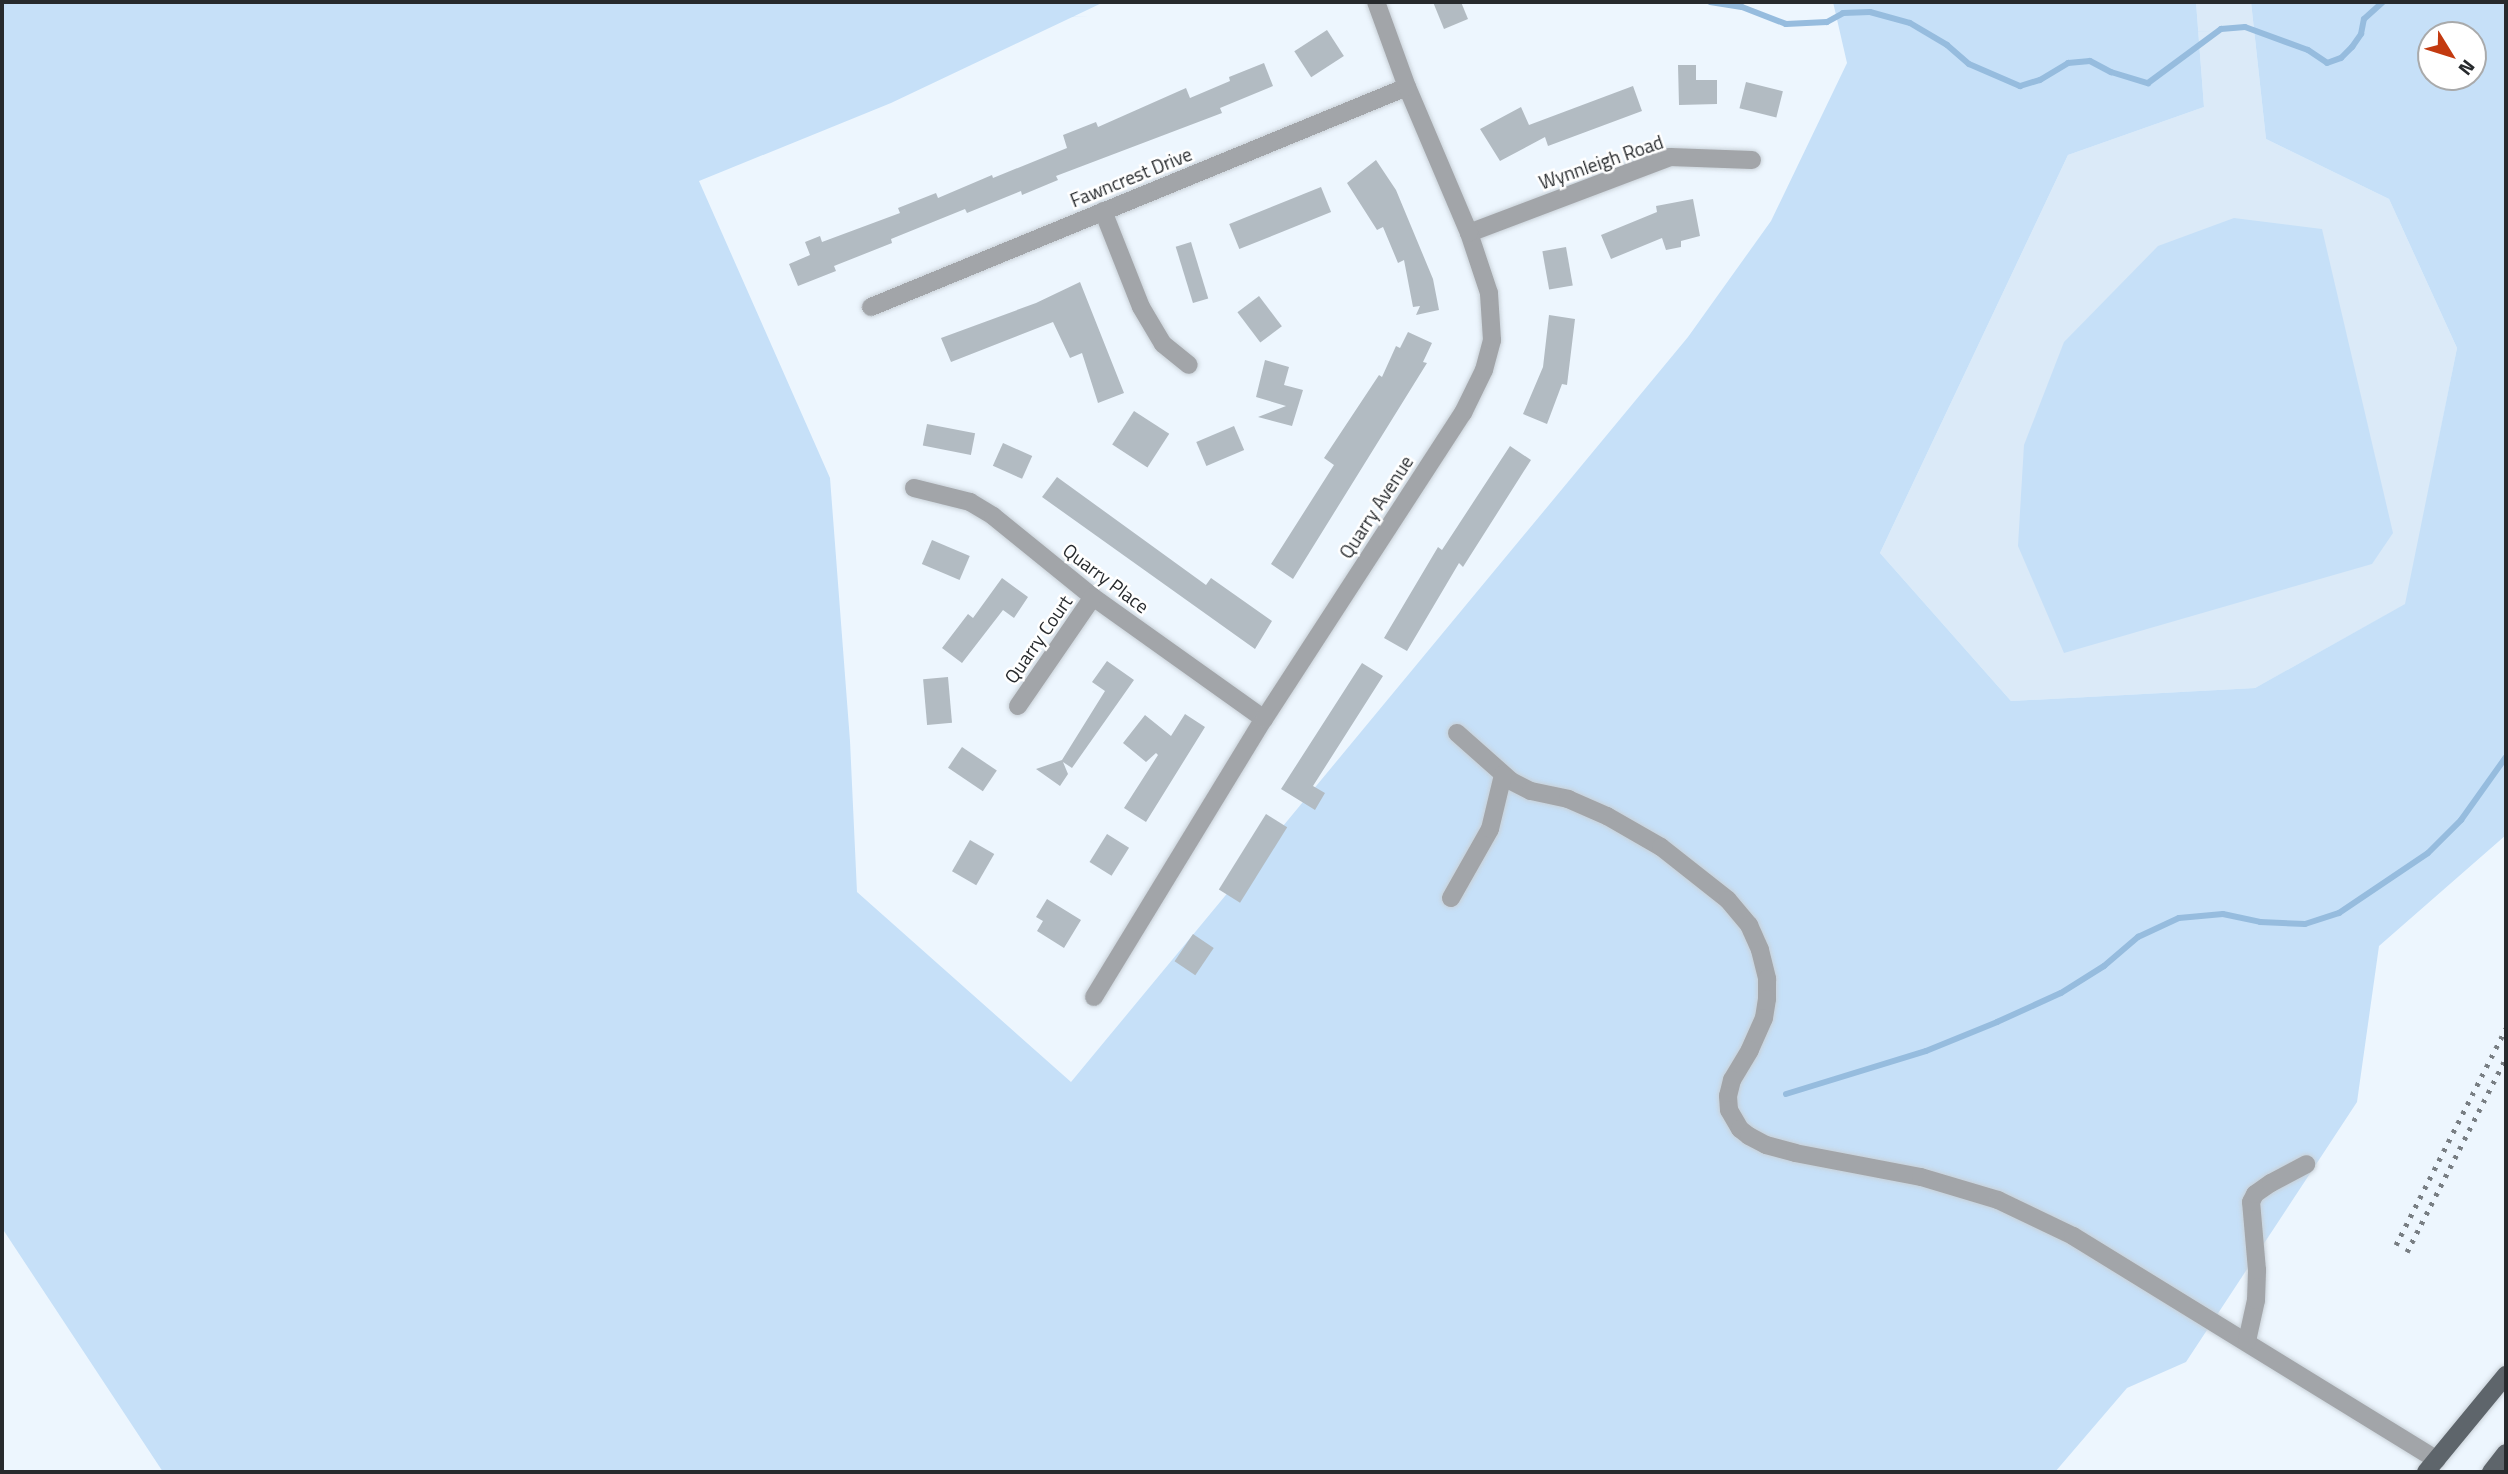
<!DOCTYPE html>
<style>
body{margin:0}
#map{position:relative;width:2508px;height:1474px;overflow:hidden;background:#edf6fe;font-family:"Titillium Web",sans-serif}
div>[style]{position:absolute}
[style*='--x']{left:calc(var(--x)*1px);top:calc(var(--y)*1px);width:calc(var(--w)*1px);rotate:calc(var(--a)*1deg)}
.built>*{inset:0;background:#dbeaf8}
.green>*{inset:0;background:#c6e0f8}
.stream>*{height:6px;margin:-3px;padding:0 3px;transform-origin:3px;border-radius:3px;background:#96bcde}
.building>*{inset:0;background:#b2bbc2;transform-origin:0 0}
.roads{filter:drop-shadow(0 0 2px #c9d1d8) drop-shadow(0 0 2px #c9d1d8)}
.street>*{height:18px;margin:-9px;padding:0 9px;transform-origin:9px;border-radius:9px;background:#a2a5a9}
.primary>*{height:18px;margin:-9px;padding:0 9px;transform-origin:9px;border-radius:9px;background:#5e656b}
.rail>*{height:5px;margin-top:-2.5px;transform-origin:0;background:repeating-linear-gradient(90deg,#787e83 0 3.5px,transparent 0 10.5px)}
span{translate:-50% -50%;white-space:nowrap;text-align:center;line-height:1.15;-webkit-text-stroke:5px #fff;paint-order:stroke}
.street-label{font-size:19px;color:#272a2d}
.frame{position:absolute;inset:0;border:4px solid #272a2d;pointer-events:none}
.north{position:absolute;left:2417px;top:21px;width:70px;height:70px;box-sizing:border-box;background:#fff;border:2px solid #a9aaab;border-radius:50%;rotate:128deg;font-size:19px;font-weight:700;line-height:28px;text-align:center;color:#272a2d}
.north::after{content:'';display:block;margin:auto;width:24px;height:32px;background:#c33a10;clip-path:polygon(50% 0,100% 100%,50% 72%,0 100%)}
</style>
<div id="map">
<div class="built">
<div style="clip-path:polygon(2196px 2px,2251px 2px,2266px 139px,2389px 199px,2457px 348px,2406px 604px,2255px 688px,2011px 701px,1880px 553px,2068px 155px,2204px 107px)"></div>
</div>
<div class="green">
<div style="clip-path:polygon(evenodd,2px 2px,1104px 2px,891px 103px,699px 181px,830px 478px,850px 741px,857px 892px,1071px 1082px,1688px 337px,1771px 221px,1847px 63px,1833px 2px,2196px 2px,2204px 107px,2068px 155px,1880px 553px,2011px 701px,2255px 688px,2405px 604px,2457px 348px,2389px 199px,2266px 139px,2251px 2px,2506px 2px,2506px 835px,2379px 946px,2357px 1102px,2186px 1362px,2127px 1388px,2055px 1472px,163px 1472px,2px 1228px,2px 2px,2431px 35px,2473px 35px,2473px 77px,2431px 77px,2431px 35px)"></div>
<div style="clip-path:polygon(2234px 218px,2322px 229px,2393px 533px,2372px 564px,2064px 653px,2018px 546px,2024px 445px,2064px 342px,2158px 246px)"></div>
</div>
<div class="stream">
<div style="--x:1710;--y:2;--w:32;--a:9"></div>
<div style="--x:1742;--y:7;--w:47;--a:21.1"></div>
<div style="--x:1786;--y:24;--w:41;--a:-2.8"></div>
<div style="--x:1827;--y:22;--w:18;--a:-29"></div>
<div style="--x:1843;--y:13;--w:27;--a:-2"></div>
<div style="--x:1870;--y:12;--w:41;--a:15.4"></div>
<div style="--x:1910;--y:23;--w:43;--a:30.7"></div>
<div style="--x:1947;--y:45;--w:29;--a:41"></div>
<div style="--x:1969;--y:64;--w:56;--a:23.3"></div>
<div style="--x:2020;--y:86;--w:21;--a:-17"></div>
<div style="--x:2040;--y:80;--w:33;--a:-31"></div>
<div style="--x:2068;--y:63;--w:22;--a:-5"></div>
<div style="--x:2090;--y:61;--w:24;--a:28"></div>
<div style="--x:2111;--y:72;--w:39;--a:17"></div>
<div style="--x:2148;--y:83;--w:91;--a:-36.5"></div>
<div style="--x:2221;--y:29;--w:24;--a:-5"></div>
<div style="--x:2245;--y:27;--w:67;--a:20.1"></div>
<div style="--x:2308;--y:50;--w:23;--a:34"></div>
<div style="--x:2327;--y:63;--w:15;--a:-20"></div>
<div style="--x:2341;--y:58;--w:16;--a:-45"></div>
<div style="--x:2352;--y:47;--w:16;--a:-55"></div>
<div style="--x:2361;--y:34;--w:15;--a:-79"></div>
<div style="--x:2364;--y:19;--w:25;--a:-42"></div>
<div style="--x:1786;--y:1094;--w:146;--a:-17.1"></div>
<div style="--x:1926;--y:1051;--w:77;--a:-22.2"></div>
<div style="--x:1997;--y:1022;--w:70;--a:-24.4"></div>
<div style="--x:2061;--y:993;--w:51;--a:-32.1"></div>
<div style="--x:2104;--y:966;--w:45;--a:-40.5"></div>
<div style="--x:2138;--y:937;--w:45;--a:-24.9"></div>
<div style="--x:2179;--y:918;--w:44;--a:-5.2"></div>
<div style="--x:2223;--y:914;--w:38;--a:12"></div>
<div style="--x:2260;--y:922;--w:45;--a:2.5"></div>
<div style="--x:2305;--y:924;--w:36;--a:-18"></div>
<div style="--x:2339;--y:913;--w:107;--a:-34"></div>
<div style="--x:2428;--y:853;--w:47;--a:-45"></div>
<div style="--x:2461;--y:820;--w:77;--a:-54.5"></div>
</div>
<div class="building">
<div style="clip-path:polygon(1433px 2px,1461px 2px,1468px 19px,1444px 29px)"></div>
<div style="left:1327px;top:30px;width:31px;height:39px;rotate:57deg"></div>
<div style="clip-path:polygon(1264px 63px,1273px 86px,1220px 108px,1222px 113px,1056px 176px,1058px 180px,1022px 195px,1021px 191px,967px 213px,965px 209px,891px 239px,892px 243px,834px 266px,836px 271px,798px 286px,789px 264px,810px 255px,805px 242px,820px 236px,822px 242px,900px 213px,898px 208px,936px 193px,938px 198px,992px 175px,993px 178px,1067px 148px,1063px 135px,1096px 122px,1098px 127px,1186px 88px,1190px 98px,1230px 81px,1229px 77px)"></div>
<div style="clip-path:polygon(1678px 65px,1696px 65px,1696px 80px,1717px 80px,1717px 104px,1679px 105px)"></div>
<div style="left:1746px;top:82px;width:38px;height:27px;rotate:14deg"></div>
<div style="clip-path:polygon(1633px 86px,1642px 111px,1548px 146px,1545px 137px,1500px 161px,1480px 129px,1521px 107px,1529px 125px)"></div>
<div style="clip-path:polygon(1376px 160px,1396px 190px,1433px 279px,1439px 310px,1416px 315px,1420px 306px,1413px 307px,1404px 260px,1398px 263px,1383px 227px,1377px 230px,1347px 183px)"></div>
<div style="left:1321px;top:187px;width:27px;height:99px;rotate:68deg"></div>
<div style="clip-path:polygon(1693px 199px,1700px 236px,1681px 241px,1681px 247px,1666px 250px,1662px 238px,1611px 259px,1601px 235px,1657px 212px,1656px 206px)"></div>
<div style="left:1191px;top:242px;width:59px;height:16px;rotate:73deg"></div>
<div style="left:1566px;top:247px;width:39px;height:24px;rotate:80deg"></div>
<div style="clip-path:polygon(1080px 282px,1124px 393px,1098px 403px,1082px 353px,1070px 358px,1053px 322px,951px 362px,941px 338px,1036px 303px)"></div>
<div style="left:1259px;top:296px;width:38px;height:27px;rotate:53deg"></div>
<div style="clip-path:polygon(1549px 315px,1575px 319px,1567px 385px,1562px 384px,1547px 424px,1523px 414px,1543px 367px)"></div>
<div style="clip-path:polygon(1408px 332px,1432px 343px,1423px 362px,1427px 363px,1293px 579px,1271px 564px,1334px 465px,1324px 458px,1379px 375px,1382px 377px,1396px 346px,1400px 348px)"></div>
<div style="clip-path:polygon(1265px 360px,1289px 367px,1284px 385px,1303px 390px,1292px 426px,1258px 417px,1286px 406px,1256px 397px)"></div>
<div style="left:1134px;top:411px;width:42px;height:40px;rotate:33deg"></div>
<div style="left:927px;top:424px;width:49px;height:22px;rotate:11deg"></div>
<div style="left:1234px;top:426px;width:26px;height:41px;rotate:67deg"></div>
<div style="left:1003px;top:443px;width:32px;height:25px;rotate:24deg"></div>
<div style="clip-path:polygon(1510px 446px,1531px 460px,1463px 567px,1459px 563px,1407px 651px,1384px 638px,1438px 547px,1442px 550px)"></div>
<div style="clip-path:polygon(1057px 477px,1206px 585px,1211px 578px,1272px 621px,1255px 649px,1042px 497px)"></div>
<div style="left:932px;top:540px;width:41px;height:26px;rotate:23deg"></div>
<div style="clip-path:polygon(1002px 578px,1028px 597px,1014px 618px,1003px 610px,962px 663px,942px 648px,968px 614px,973px 618px)"></div>
<div style="clip-path:polygon(1107px 661px,1134px 680px,1072px 768px,1063px 762px,1068px 774px,1060px 786px,1036px 769px,1062px 760px,1105px 691px,1092px 682px)"></div>
<div style="clip-path:polygon(1362px 663px,1383px 676px,1313px 786px,1325px 793px,1315px 810px,1281px 789px)"></div>
<div style="left:948px;top:677px;width:46px;height:25px;rotate:85deg"></div>
<div style="clip-path:polygon(1185px 714px,1205px 727px,1146px 822px,1124px 808px,1158px 755px,1156px 753px,1146px 762px,1123px 743px,1145px 715px,1171px 736px)"></div>
<div style="left:962px;top:747px;width:42px;height:25px;rotate:34deg"></div>
<div style="left:1266px;top:814px;width:25px;height:89px;rotate:32deg"></div>
<div style="left:1107px;top:834px;width:26px;height:33px;rotate:32deg"></div>
<div style="left:970px;top:840px;width:28px;height:36px;rotate:30deg"></div>
<div style="clip-path:polygon(1047px 899px,1081px 920px,1064px 948px,1037px 931px,1043px 921px,1036px 917px)"></div>
<div style="left:1193px;top:934px;width:25px;height:33px;rotate:34deg"></div>
</div>
<div class="roads">
<div class="street">
<div style="--x:1103;--y:211;--w:103;--a:68.4"></div>
<div style="--x:1141;--y:307;--w:43;--a:59.3"></div>
<div style="--x:1163;--y:344;--w:33;--a:39"></div>
<div style="--x:1469;--y:233;--w:215;--a:-20.7"></div>
<div style="--x:1670;--y:157;--w:82;--a:2.1"></div>
<div style="--x:871;--y:307;--w:579;--a:-22.32"></div>
<div style="--x:914;--y:488;--w:58;--a:14"></div>
<div style="--x:970;--y:502;--w:27;--a:31"></div>
<div style="--x:993;--y:516;--w:129;--a:39"></div>
<div style="--x:1093;--y:597;--w:210;--a:35.5"></div>
<div style="--x:1018;--y:706;--w:132;--a:-55.5"></div>
<div style="--x:1457;--y:733;--w:72;--a:41.6"></div>
<div style="--x:1511;--y:781;--w:22;--a:27"></div>
<div style="--x:1531;--y:791;--w:38;--a:12"></div>
<div style="--x:1568;--y:799;--w:43;--a:23.6"></div>
<div style="--x:1607;--y:816;--w:62;--a:29.9"></div>
<div style="--x:1661;--y:847;--w:85;--a:38.3"></div>
<div style="--x:1728;--y:900;--w:33;--a:50"></div>
<div style="--x:1749;--y:925;--w:27;--a:66"></div>
<div style="--x:1760;--y:950;--w:30;--a:76"></div>
<div style="--x:1767;--y:979;--w:20;--a:90"></div>
<div style="--x:1767;--y:999;--w:19;--a:99"></div>
<div style="--x:1764;--y:1018;--w:35;--a:114"></div>
<div style="--x:1750;--y:1050;--w:35;--a:121"></div>
<div style="--x:1732;--y:1080;--w:16;--a:104"></div>
<div style="--x:1728;--y:1096;--w:14;--a:86"></div>
<div style="--x:1729;--y:1110;--w:22;--a:60"></div>
<div style="--x:1740;--y:1129;--w:11;--a:38"></div>
<div style="--x:1749;--y:1136;--w:19;--a:28"></div>
<div style="--x:1766;--y:1145;--w:30;--a:15"></div>
<div style="--x:1795;--y:1153;--w:128;--a:10.8"></div>
<div style="--x:1921;--y:1177;--w:80;--a:16.6"></div>
<div style="--x:1998;--y:1200;--w:83;--a:25.6"></div>
<div style="--x:2073;--y:1236;--w:427;--a:31.6"></div>
<div style="--x:1451;--y:898;--w:79;--a:-60.5"></div>
<div style="--x:1490;--y:829;--w:56;--a:-76.5"></div>
<div style="--x:1094;--y:997;--w:326;--a:-58.6"></div>
<div style="--x:1264;--y:719;--w:365;--a:-57"></div>
<div style="--x:1463;--y:413;--w:48;--a:-64"></div>
<div style="--x:1484;--y:370;--w:31;--a:-75"></div>
<div style="--x:1492;--y:340;--w:47;--a:-93.7"></div>
<div style="--x:1489;--y:293;--w:63;--a:-108.4"></div>
<div style="--x:1469;--y:233;--w:159;--a:-113"></div>
<div style="--x:1407;--y:87;--w:90;--a:-110"></div>
<div style="--x:2247;--y:1341;--w:42;--a:-77.6"></div>
<div style="--x:2256;--y:1300;--w:30;--a:-88"></div>
<div style="--x:2257;--y:1270;--w:68;--a:-95"></div>
<div style="--x:2251;--y:1202;--w:9;--a:-63"></div>
<div style="--x:2255;--y:1194;--w:19;--a:-35"></div>
<div style="--x:2271;--y:1183;--w:40;--a:-28"></div>
</div>
<div class="primary">
<div style="--x:2426;--y:1472;--w:126;--a:-50.5"></div>
<div style="--x:2491;--y:1472;--w:24;--a:-52"></div>
</div>
</div>
<div class="rail">
<div style="--x:2396;--y:1245;--w:243;--a:-63.1"></div>
<div style="--x:2407;--y:1252;--w:218;--a:-63"></div>
</div>
<div class="street-label">
<span style="left:1601px;top:162px;rotate:-19deg">Wynnleigh Road</span>
<span style="left:1131px;top:177px;rotate:-22deg">Fawncrest Drive</span>
<span style="left:1376px;top:507px;rotate:-57deg">Quarry Avenue</span>
<span style="left:1106px;top:578px;rotate:37deg">Quarry Place</span>
<span style="left:1038px;top:639px;rotate:-55deg">Quarry Court</span>
</div>
<div class="frame"></div>
<div class="north">N</div>
</div>
